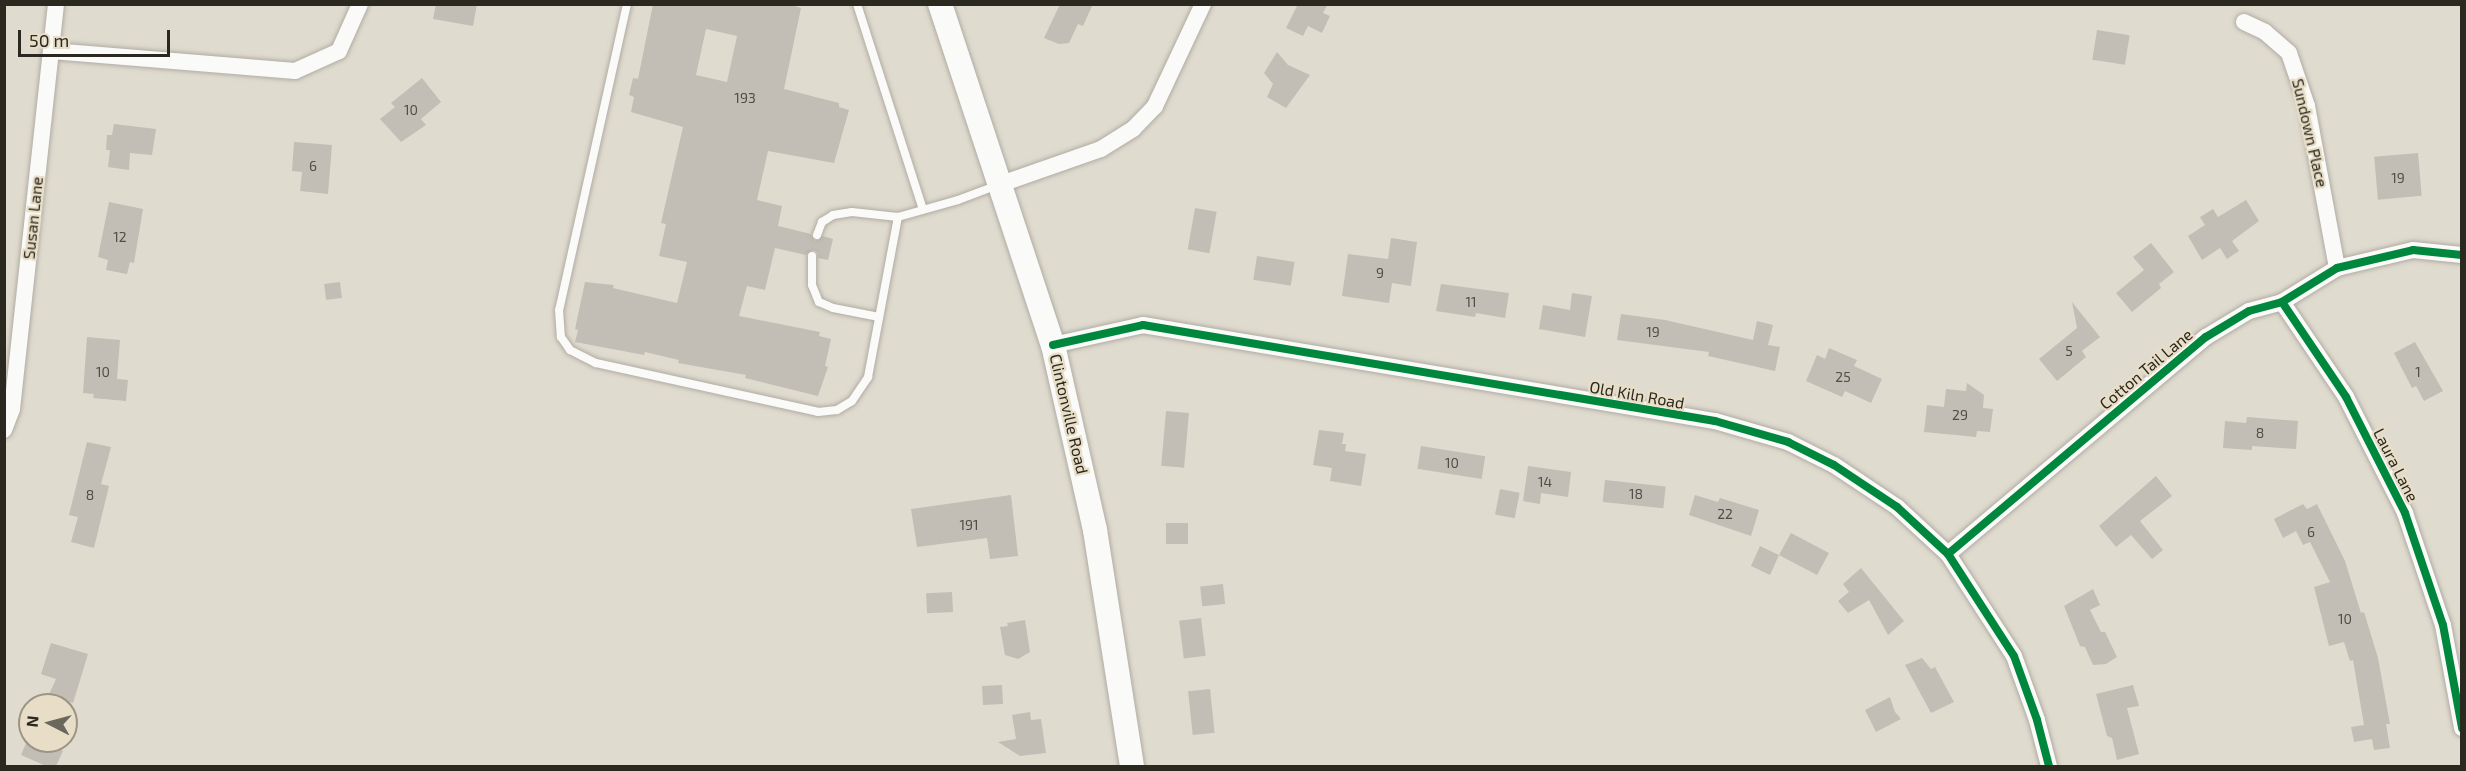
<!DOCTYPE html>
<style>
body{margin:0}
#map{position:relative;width:2466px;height:771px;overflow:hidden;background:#e0dbcf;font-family:"Exo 2",sans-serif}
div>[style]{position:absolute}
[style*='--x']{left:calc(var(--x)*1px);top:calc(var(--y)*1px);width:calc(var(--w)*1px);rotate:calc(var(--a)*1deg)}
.building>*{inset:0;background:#c2beb5;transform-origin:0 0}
.roads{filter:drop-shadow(0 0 2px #b0aca3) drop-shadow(0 0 2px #b0aca3)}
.lane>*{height:8px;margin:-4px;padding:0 4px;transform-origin:4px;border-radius:4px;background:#fafaf8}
.street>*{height:16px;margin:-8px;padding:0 8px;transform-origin:8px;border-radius:8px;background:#fafaf8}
.secondary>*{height:24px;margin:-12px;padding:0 12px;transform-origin:12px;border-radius:12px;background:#fafaf8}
.cycleway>*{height:8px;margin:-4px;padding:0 4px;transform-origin:4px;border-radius:4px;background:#00873e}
span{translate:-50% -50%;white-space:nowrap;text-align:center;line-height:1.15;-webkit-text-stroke:4.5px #e8dec7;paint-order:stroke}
.number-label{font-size:14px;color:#514e44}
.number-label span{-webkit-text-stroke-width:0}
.street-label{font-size:16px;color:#2b281f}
.frame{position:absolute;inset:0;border:6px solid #2b281f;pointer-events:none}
.north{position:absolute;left:18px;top:693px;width:60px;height:60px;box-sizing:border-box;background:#e8dec7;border:2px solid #9c9584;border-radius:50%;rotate:276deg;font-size:16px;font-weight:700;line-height:24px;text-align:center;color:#2b281f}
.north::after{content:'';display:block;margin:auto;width:21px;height:27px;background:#6a675d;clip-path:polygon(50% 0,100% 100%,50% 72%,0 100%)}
.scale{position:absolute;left:18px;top:30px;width:152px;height:27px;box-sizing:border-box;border:3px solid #2b281f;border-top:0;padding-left:8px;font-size:18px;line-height:21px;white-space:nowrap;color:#2b281f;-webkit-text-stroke:4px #e8dec7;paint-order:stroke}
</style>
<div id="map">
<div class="building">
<div style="clip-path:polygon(436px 4px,477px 4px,473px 26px,433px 19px)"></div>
<div style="clip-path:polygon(evenodd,653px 4px,787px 4px,801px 8px,784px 89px,839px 103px,839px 107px,849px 110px,834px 163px,768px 151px,757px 200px,782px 206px,778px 226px,811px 234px,815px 241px,823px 236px,833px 239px,828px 260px,818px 258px,817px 252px,813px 250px,806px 255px,775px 248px,765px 290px,747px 286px,739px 316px,820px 332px,819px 336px,831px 339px,825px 366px,828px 367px,818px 396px,745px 378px,746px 375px,678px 363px,679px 360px,645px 352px,644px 355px,575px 342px,578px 330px,575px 329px,585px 282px,614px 285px,613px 288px,677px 303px,687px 262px,659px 256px,666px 224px,661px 223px,683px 127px,631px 112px,634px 97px,629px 95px,633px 78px,638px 79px,653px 4px,706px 29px,737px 36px,727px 82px,696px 75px,706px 29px)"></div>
<div style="clip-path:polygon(1060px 4px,1093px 4px,1083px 26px,1078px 24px,1069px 43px,1059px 44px,1044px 38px)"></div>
<div style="clip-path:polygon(1298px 4px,1328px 4px,1323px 13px,1330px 16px,1322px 33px,1308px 26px,1303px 36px,1286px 28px)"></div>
<div style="left:2097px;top:30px;width:33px;height:30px;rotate:9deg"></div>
<div style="clip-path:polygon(1277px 52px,1288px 65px,1310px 75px,1286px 108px,1267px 97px,1273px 84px,1264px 73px)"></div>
<div style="clip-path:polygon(422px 78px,441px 102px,421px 119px,426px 125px,401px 142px,380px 119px,395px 107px,391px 103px)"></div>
<div style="clip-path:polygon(114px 124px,156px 129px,152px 155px,130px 153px,129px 170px,108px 167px,110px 150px,106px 150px,107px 135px,112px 135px)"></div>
<div style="clip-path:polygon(294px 142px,332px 145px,328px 194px,300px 191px,302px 172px,292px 171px)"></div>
<div style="left:2418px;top:153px;width:43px;height:44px;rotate:85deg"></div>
<div style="clip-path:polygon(2246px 200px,2259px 221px,2232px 241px,2239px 251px,2227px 259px,2220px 248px,2202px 260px,2188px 236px,2205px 225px,2200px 217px,2213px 209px,2218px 217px)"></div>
<div style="clip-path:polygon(109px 202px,143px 209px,134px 263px,130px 262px,127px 274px,106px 270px,108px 260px,98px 257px)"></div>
<div style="left:1195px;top:208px;width:22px;height:42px;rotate:10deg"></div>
<div style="clip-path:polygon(1391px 238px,1417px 242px,1411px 286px,1392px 283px,1389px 303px,1342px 296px,1348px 254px,1388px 259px)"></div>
<div style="clip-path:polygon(2151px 243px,2174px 272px,2159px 284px,2161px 288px,2132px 312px,2116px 293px,2144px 270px,2133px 257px)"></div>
<div style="left:1257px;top:256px;width:38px;height:24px;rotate:9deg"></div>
<div style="left:340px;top:282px;width:16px;height:16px;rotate:83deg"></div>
<div style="clip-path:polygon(1441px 284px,1509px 293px,1505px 318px,1476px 313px,1475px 317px,1436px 311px)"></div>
<div style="clip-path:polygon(1572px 293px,1592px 296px,1585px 337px,1539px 329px,1543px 305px,1570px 310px)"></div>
<div style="clip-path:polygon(2072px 302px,2100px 337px,2082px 351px,2086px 357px,2057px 381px,2039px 359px,2077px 328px)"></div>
<div style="clip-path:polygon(1621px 314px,1665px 320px,1753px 340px,1757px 321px,1773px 325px,1768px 345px,1780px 347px,1775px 371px,1708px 356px,1709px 352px,1617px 340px)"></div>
<div style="clip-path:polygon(87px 337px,120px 340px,117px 379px,128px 380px,126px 401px,93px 398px,94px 394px,83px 393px)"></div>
<div style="clip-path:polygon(2415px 342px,2443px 391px,2424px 401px,2416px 386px,2412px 388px,2394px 353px)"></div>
<div style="clip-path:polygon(1829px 348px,1857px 360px,1854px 366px,1882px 379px,1871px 403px,1845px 391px,1842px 397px,1806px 381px,1817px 355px,1825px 359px)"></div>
<div style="clip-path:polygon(1967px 383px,1984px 395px,1983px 408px,1993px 409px,1990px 432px,1977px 431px,1976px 437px,1924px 432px,1927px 405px,1944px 407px,1946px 389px,1966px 391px)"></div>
<div style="left:1166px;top:411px;width:23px;height:55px;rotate:5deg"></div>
<div style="clip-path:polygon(2247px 417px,2298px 421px,2296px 449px,2252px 446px,2252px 450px,2223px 448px,2225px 421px,2246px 423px)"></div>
<div style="clip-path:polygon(1319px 430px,1344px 433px,1342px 444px,1346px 444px,1345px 451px,1366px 454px,1361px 486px,1330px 481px,1332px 468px,1313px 465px)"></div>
<div style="clip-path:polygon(87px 442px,111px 447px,101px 484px,109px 486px,94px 548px,71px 542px,78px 517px,69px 515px)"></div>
<div style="left:1421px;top:446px;width:65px;height:23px;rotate:9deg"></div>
<div style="clip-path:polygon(1528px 466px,1571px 472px,1568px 497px,1541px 493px,1540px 504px,1523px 501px)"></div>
<div style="clip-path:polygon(2156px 476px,2172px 496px,2140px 521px,2163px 550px,2152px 559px,2131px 535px,2116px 547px,2099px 526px)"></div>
<div style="left:1605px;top:480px;width:61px;height:22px;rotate:6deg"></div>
<div style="left:1500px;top:489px;width:20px;height:26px;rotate:11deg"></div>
<div style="clip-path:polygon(1011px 495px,1018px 556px,990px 559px,987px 538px,917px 547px,911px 509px)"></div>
<div style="clip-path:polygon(1695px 495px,1718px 502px,1720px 498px,1759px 510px,1751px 536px,1689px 515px)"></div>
<div style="clip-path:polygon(2303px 504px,2307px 509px,2317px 504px,2345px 561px,2361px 613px,2364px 612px,2378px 658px,2390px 724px,2386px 724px,2390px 748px,2374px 750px,2372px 739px,2354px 742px,2351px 727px,2364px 725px,2353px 660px,2350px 661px,2344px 642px,2329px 646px,2314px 587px,2330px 582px,2310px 542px,2303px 545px,2296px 531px,2283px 538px,2274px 519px)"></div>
<div style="left:1166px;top:523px;width:22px;height:21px"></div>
<div style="clip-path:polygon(1791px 533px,1829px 553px,1817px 575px,1779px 555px,1770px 575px,1751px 566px,1760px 546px,1779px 555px)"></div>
<div style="clip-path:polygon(1861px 568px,1904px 621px,1888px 635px,1869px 600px,1848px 613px,1838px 601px,1849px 592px,1843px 584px)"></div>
<div style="left:1223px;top:584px;width:20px;height:23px;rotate:84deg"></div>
<div style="clip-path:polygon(2093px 589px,2100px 605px,2090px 610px,2101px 632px,2105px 632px,2117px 657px,2106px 664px,2093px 665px,2085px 647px,2080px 646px,2064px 606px)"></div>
<div style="left:952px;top:592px;width:20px;height:26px;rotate:87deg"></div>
<div style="left:1201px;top:618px;width:38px;height:22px;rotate:83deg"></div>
<div style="clip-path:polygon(1025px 620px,1030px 652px,1018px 659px,1005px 655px,1000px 627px,1008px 626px,1007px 623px)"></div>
<div style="clip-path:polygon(51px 643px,88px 654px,73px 703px,70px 702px,68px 706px,47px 699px,56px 679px,41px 674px)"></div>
<div style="clip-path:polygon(1922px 658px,1931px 669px,1935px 667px,1954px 702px,1931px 713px,1905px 665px)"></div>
<div style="left:1002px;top:685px;width:19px;height:20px;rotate:87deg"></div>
<div style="clip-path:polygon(2133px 685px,2139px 706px,2127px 708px,2139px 754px,2117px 760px,2112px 738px,2107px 736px,2096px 694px)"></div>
<div style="left:1210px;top:689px;width:44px;height:22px;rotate:84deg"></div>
<div style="clip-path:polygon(1890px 697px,1895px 712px,1901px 719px,1876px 732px,1865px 710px)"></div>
<div style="clip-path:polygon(1030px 712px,1031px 720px,1041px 719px,1046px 753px,1020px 756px,998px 742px,1016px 739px,1012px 715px)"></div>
<div style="clip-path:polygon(27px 741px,43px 741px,63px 751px,56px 766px,46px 766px,21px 755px)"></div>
</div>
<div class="roads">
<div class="lane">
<div style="--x:627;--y:4;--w:313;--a:102.5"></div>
<div style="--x:559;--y:310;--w:27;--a:86"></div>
<div style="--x:561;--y:337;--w:16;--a:55"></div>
<div style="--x:570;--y:350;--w:29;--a:27"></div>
<div style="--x:596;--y:363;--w:227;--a:12.4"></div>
<div style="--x:818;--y:412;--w:19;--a:-6"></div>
<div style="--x:837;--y:410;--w:17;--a:-31"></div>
<div style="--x:852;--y:401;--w:29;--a:-56"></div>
<div style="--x:868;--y:377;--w:163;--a:-79.4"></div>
<div style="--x:898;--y:217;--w:62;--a:-15.8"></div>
<div style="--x:958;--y:200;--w:43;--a:-20.6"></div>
<div style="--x:857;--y:4;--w:215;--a:72.2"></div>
<div style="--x:817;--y:235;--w:14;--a:-69"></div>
<div style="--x:822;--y:222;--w:13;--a:-32"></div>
<div style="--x:833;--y:215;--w:19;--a:-9"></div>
<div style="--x:852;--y:212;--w:46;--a:6.2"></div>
<div style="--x:812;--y:256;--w:29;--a:90"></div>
<div style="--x:812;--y:285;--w:18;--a:68"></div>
<div style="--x:819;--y:302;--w:15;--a:23"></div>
<div style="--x:833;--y:308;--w:47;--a:11.1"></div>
</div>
<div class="street">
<div style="--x:2244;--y:22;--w:23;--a:25"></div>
<div style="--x:2265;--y:32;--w:32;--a:41"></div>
<div style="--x:2289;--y:53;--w:56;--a:71.2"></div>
<div style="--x:2307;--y:106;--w:165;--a:79.5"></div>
<div style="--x:52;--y:51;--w:244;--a:4.7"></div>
<div style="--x:295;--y:71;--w:48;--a:-24.4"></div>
<div style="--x:339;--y:51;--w:51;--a:-65.9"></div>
<div style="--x:1001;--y:184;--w:106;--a:-19.3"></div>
<div style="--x:1101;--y:149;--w:38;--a:-32"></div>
<div style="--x:1133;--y:129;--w:32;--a:-46"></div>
<div style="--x:1155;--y:106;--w:113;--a:-64.8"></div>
<div style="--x:2282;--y:302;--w:115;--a:56"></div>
<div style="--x:2346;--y:397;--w:130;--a:63"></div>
<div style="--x:2405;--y:513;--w:118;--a:71.3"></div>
<div style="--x:2443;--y:625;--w:105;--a:79.5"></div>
<div style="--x:1053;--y:345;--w:92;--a:-12.5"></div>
<div style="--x:1143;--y:325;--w:580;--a:9.53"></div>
<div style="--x:1715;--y:421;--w:76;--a:16"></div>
<div style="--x:1788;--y:442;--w:51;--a:26.6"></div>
<div style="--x:1834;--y:465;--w:76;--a:33.7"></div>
<div style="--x:1897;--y:507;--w:69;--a:42.7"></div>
<div style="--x:1948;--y:554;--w:121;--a:57.1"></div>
<div style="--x:2014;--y:656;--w:68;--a:70.2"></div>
<div style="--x:2037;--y:720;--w:48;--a:75.4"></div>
<div style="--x:4;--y:430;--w:22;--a:-69"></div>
<div style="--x:12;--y:409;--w:407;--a:-83.8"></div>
<div style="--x:1948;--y:554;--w:337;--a:-40.1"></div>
<div style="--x:2206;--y:337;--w:50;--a:-31.2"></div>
<div style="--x:2249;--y:311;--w:34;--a:-15"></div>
<div style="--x:2282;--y:302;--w:65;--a:-31.7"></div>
<div style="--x:2337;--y:268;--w:78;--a:-13.3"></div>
<div style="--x:2413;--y:250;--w:49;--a:5.8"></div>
</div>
<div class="secondary">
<div style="--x:940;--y:4;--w:359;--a:71.7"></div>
<div style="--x:1053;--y:345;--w:190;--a:77.2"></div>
<div style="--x:1095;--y:530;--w:239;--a:81.1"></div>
</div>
</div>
<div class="cycleway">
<div style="--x:2282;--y:302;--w:115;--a:56"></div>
<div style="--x:2346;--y:397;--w:130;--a:63"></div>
<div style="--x:2405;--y:513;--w:118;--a:71.3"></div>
<div style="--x:2443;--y:625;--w:105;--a:79.5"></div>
<div style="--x:1053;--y:345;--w:92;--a:-12.5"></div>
<div style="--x:1143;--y:325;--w:580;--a:9.53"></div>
<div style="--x:1715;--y:421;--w:76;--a:16"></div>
<div style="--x:1788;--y:442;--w:51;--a:26.6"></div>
<div style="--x:1834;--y:465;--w:76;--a:33.7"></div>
<div style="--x:1897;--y:507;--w:69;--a:42.7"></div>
<div style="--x:1948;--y:554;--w:121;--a:57.1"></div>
<div style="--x:2014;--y:656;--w:68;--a:70.2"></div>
<div style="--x:2037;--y:720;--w:48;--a:75.4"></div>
<div style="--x:1948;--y:554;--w:337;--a:-40.1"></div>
<div style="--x:2206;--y:337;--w:50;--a:-31.2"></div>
<div style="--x:2249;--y:311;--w:34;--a:-15"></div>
<div style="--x:2282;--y:302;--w:65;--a:-31.7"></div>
<div style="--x:2337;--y:268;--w:78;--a:-13.3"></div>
<div style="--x:2413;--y:250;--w:49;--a:5.8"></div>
</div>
<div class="number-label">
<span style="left:745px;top:98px">193</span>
<span style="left:411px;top:110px">10</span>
<span style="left:313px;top:166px">6</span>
<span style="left:2398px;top:178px">19</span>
<span style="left:120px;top:237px">12</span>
<span style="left:1380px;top:273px">9</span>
<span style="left:1471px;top:302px">11</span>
<span style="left:1653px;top:332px">19</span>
<span style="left:2069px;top:351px">5</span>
<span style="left:103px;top:372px">10</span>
<span style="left:2418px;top:372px">1</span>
<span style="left:1843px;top:377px">25</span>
<span style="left:1960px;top:415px">29</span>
<span style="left:2260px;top:433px">8</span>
<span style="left:1452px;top:463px">10</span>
<span style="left:1545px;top:482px">14</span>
<span style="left:1636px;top:494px">18</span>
<span style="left:90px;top:495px">8</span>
<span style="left:1725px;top:514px">22</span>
<span style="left:969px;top:525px">191</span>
<span style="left:2311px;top:532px">6</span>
<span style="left:2345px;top:619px">10</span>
</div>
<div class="street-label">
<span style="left:2310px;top:133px;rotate:77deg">Sundown Place</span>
<span style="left:33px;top:218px;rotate:-84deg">Susan Lane</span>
<span style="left:2146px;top:369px;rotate:-40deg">Cotton Tail Lane</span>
<span style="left:1637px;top:395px;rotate:10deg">Old Kiln Road</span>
<span style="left:1069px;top:414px;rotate:77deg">Clintonville Road</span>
<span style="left:2396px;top:465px;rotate:63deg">Laura Lane</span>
</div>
<div class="frame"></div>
<div class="north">N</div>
<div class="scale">50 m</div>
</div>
